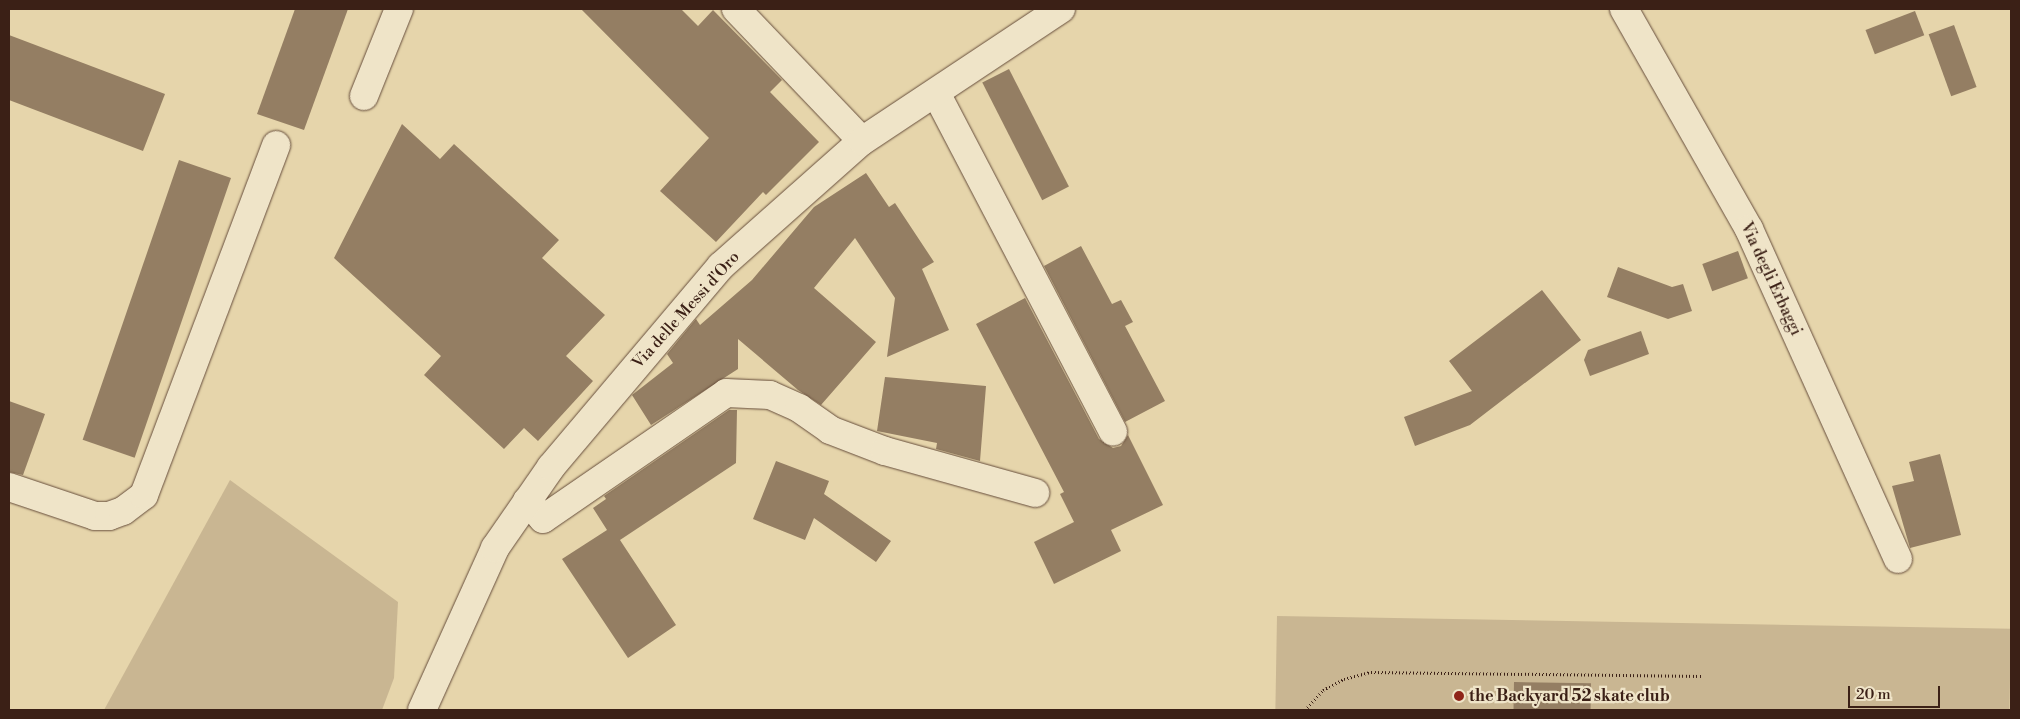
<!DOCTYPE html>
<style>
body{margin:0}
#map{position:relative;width:2020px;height:719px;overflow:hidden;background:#e6d5ab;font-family:"Libre Bodoni",serif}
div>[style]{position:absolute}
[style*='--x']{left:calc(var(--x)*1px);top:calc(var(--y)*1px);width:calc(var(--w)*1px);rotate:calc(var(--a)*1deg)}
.green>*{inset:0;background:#c9b692;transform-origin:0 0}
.building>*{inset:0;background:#947e63;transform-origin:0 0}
.path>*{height:3px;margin-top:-1.5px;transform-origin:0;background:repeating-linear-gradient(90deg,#3b2016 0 1px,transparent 0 3.5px)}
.roads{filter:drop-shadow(0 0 1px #664d3b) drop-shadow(0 0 1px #664d3b)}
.street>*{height:28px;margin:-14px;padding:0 14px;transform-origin:14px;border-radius:14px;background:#efe4c8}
.dots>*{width:14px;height:14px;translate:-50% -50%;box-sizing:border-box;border:2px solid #efe4c8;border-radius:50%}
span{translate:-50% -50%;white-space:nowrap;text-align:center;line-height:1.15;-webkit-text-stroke:4.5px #efe4c8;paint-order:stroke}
.street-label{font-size:16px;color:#3b2016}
.poi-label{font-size:16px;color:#3b2016;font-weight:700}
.left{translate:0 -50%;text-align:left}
.frame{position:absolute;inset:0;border:10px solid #3b2016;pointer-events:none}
.scale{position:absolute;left:1848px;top:686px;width:92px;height:22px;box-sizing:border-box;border:2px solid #3b2016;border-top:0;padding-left:6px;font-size:15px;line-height:18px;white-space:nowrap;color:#3b2016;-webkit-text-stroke:4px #efe4c8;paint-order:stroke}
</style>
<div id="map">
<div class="green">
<div style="clip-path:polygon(230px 480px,398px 602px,394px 678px,382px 710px,104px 710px)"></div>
<div style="left:1277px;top:616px;width:734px;height:94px;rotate:1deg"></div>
</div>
<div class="building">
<div style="clip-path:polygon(295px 9px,348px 9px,304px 130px,257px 114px)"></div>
<div style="clip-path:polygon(581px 9px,681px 9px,698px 26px,713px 10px,782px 80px,770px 92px,819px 142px,766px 195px,763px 192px,716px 242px,660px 191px,709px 138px)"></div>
<div style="left:1915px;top:11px;width:26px;height:53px;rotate:69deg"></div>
<div style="left:1954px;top:25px;width:66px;height:27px;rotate:70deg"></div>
<div style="clip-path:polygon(9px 35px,165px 94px,143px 151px,9px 100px)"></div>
<div style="left:1009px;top:69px;width:132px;height:30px;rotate:63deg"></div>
<div style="clip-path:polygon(402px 124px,440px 159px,454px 144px,559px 240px,542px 258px,605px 315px,566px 356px,593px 381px,538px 441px,524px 428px,504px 449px,424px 375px,441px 356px,334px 258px)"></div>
<div style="left:179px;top:160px;width:55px;height:296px;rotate:19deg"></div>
<div style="clip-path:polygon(866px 173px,889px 207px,895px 203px,934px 262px,922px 269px,949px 330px,887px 357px,895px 298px,855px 238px,814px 288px,876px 342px,821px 405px,798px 390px,738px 339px,738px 369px,651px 425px,632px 395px,673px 363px,667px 354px,696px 319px,700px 325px,752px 280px,814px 207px)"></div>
<div style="clip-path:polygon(1081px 246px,1112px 304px,1121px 300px,1133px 322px,1125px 326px,1165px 401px,1125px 422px,1044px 266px)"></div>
<div style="left:1738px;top:251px;width:29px;height:38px;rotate:70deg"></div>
<div style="clip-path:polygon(1618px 267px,1672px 287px,1683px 284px,1692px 311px,1668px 319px,1607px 297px)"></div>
<div style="clip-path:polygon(1542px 290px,1581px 340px,1470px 425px,1415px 446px,1404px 417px,1472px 391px,1449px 361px)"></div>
<div style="clip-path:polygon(1025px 298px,1099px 439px,1113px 448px,1121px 446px,1128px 435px,1163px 505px,1111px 530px,1121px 551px,1054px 584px,1034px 542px,1074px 522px,1060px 494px,1064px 492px,976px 324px)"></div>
<div style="clip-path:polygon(1641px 331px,1649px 354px,1590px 376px,1584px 360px,1588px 350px)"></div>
<div style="clip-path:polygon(885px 377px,986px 386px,980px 461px,936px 449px,937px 443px,877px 431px)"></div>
<div style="clip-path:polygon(9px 401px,45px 414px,23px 475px,9px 472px)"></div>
<div style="clip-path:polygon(729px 410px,737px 410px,736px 463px,620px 540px,676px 625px,628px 658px,562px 559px,607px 530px,593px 508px,606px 499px,604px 496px)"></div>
<div style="clip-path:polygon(1940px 454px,1961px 535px,1910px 548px,1892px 486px,1914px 481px,1909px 462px)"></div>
<div style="clip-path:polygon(776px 461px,829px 481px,824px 494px,891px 541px,876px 562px,814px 518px,805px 540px,753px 519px)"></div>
<div style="left:1514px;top:682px;width:77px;height:28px;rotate:1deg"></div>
</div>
<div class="path">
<div style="--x:1305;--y:710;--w:27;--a:-48"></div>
<div style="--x:1323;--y:690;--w:24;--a:-28"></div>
<div style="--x:1344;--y:679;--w:28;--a:-15"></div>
<div style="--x:1371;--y:672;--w:330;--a:0.7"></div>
</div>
<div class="roads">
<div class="street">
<div style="--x:736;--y:9;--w:182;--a:46.3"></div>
<div style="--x:1624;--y:9;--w:253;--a:60.4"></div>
<div style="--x:1749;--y:229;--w:362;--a:65.7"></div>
<div style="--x:936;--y:93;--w:382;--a:62.4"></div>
<div style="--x:364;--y:96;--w:94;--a:-68.1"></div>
<div style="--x:9;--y:487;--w:91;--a:18.6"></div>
<div style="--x:95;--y:516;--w:14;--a:0"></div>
<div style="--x:109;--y:516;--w:15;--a:-20"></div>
<div style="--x:123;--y:511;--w:26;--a:-37"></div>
<div style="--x:144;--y:495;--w:374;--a:-69.3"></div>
<div style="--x:527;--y:501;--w:24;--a:48"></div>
<div style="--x:543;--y:519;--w:222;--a:-34.5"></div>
<div style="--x:726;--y:393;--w:44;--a:2.6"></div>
<div style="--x:770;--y:395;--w:32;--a:24"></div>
<div style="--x:799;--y:408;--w:38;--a:35"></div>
<div style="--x:830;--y:430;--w:59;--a:20.9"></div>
<div style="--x:885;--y:451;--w:156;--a:15.6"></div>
<div style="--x:422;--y:710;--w:178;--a:-65.7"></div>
<div style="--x:495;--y:548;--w:98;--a:-55.3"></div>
<div style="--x:551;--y:467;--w:263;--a:-49.8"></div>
<div style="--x:721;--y:266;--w:188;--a:-41.6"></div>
<div style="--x:862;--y:141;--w:239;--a:-33.6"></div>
</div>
</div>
<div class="dots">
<div style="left:1459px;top:696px;background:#8f2418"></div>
</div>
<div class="street-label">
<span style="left:1771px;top:279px;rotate:65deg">Via degli Erbaggi</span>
<span style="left:686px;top:310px;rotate:-48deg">Via delle Messi d'Oro</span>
</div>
<div class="poi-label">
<span class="left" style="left:1469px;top:696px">the Backyard 52 skate club</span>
</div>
<div class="frame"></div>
<div class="scale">20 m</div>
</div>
